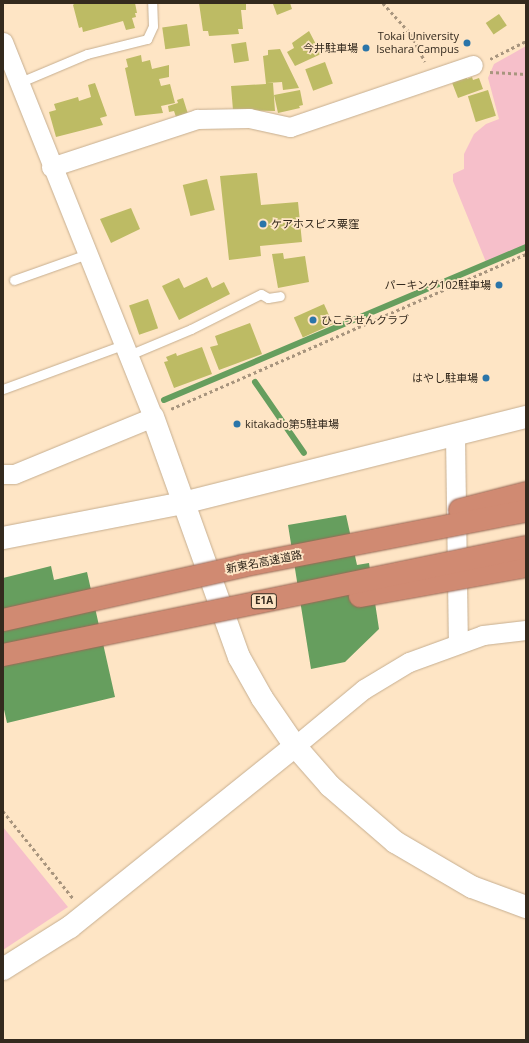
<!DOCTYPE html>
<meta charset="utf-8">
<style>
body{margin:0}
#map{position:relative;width:529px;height:1043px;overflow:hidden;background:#fee5c5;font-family:"Open Sans","Noto Sans JP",sans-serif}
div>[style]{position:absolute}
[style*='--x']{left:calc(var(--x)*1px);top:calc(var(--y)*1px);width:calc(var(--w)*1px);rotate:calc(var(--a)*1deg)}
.green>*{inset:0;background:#f6bfca}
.water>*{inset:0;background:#669e5e}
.stream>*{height:6px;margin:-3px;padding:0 3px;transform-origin:3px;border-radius:3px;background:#669e5e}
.building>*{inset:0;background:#bdbb64;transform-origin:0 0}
.path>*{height:2.5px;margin-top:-1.25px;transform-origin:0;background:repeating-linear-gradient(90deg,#a8957e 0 3px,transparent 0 6px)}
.roads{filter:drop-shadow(0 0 1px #c6ae90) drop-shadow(0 0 1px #c6ae90)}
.service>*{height:9px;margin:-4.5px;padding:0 4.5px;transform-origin:4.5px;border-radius:4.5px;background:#fff}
.minor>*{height:19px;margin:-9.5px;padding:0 9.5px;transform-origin:9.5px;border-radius:9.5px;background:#fff}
.tertiary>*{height:22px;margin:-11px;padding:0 11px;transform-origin:11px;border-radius:11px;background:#fff}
.bridges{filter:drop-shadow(0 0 1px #996855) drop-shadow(0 0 1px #996855)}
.motorway-bridge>*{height:22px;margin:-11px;padding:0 11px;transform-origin:11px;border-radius:11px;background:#d08a72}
.dots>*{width:11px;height:11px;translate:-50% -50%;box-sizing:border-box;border:2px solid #fee5c5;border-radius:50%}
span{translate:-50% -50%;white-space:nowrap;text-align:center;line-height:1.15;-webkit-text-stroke:3.5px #fee5c5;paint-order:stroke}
.shield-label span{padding:1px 3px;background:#fee5c5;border:1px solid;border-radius:3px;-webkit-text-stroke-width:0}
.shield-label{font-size:10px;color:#342a1e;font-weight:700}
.poi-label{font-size:11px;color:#342a1e}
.right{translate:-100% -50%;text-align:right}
.left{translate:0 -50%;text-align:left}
.street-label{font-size:11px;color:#342a1e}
.frame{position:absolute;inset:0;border:4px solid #342a1e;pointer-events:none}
</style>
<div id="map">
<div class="green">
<div style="clip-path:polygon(526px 46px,526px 245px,486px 262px,453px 181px,453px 174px,464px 169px,464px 154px,474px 134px,486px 124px,499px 119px,488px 78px,494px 64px)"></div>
<div style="clip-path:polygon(3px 827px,68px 907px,3px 950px)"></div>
</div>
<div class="water">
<div style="clip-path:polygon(346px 515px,357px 565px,369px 563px,379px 629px,345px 662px,311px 669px,288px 525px)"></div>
<div style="clip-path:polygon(51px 566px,54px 580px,87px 572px,115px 697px,7px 723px,3px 705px,3px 578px)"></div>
</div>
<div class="stream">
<div style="--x:255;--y:382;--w:86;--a:55.4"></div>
<div style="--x:164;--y:400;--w:393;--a:-22.9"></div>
</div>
<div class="building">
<div style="clip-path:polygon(75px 3px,135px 3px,137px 13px,135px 13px,136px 17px,132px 18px,135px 28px,126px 30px,123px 21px,83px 32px,82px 27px,79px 28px,73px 5px)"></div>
<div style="clip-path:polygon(199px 3px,246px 3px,246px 10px,241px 10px,243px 29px,238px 29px,239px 34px,209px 36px,208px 31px,203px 31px)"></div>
<div style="clip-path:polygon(290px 3px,292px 9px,277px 15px,273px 4px)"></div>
<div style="left:499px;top:14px;width:14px;height:16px;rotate:56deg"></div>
<div style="left:187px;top:24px;width:22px;height:25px;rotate:82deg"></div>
<div style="clip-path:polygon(309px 31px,321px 54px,295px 66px,287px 52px,294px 48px,292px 43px)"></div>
<div style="left:246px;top:42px;width:19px;height:15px;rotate:81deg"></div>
<div style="clip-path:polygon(280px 49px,299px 88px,283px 90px,282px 82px,267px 83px,273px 83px,275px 111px,233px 110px,231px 86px,266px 84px,263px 56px,268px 55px,268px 50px)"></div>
<div style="clip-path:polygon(141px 55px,142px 62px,150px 60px,152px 69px,169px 65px,169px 77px,159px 79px,161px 86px,170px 84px,175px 103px,161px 106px,163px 113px,135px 116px,125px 68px,128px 67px,126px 59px)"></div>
<div style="left:325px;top:62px;width:23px;height:21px;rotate:70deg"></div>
<div style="clip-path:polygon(466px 75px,467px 79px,472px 77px,473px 80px,479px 78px,483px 89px,458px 98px,451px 80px)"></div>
<div style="clip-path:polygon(95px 83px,107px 116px,100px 118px,103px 125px,56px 137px,49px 112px,56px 110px,54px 104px,78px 97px,79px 101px,91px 97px,88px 85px)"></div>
<div style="clip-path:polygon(300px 90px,303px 105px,299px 106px,300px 108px,278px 113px,274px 95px)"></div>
<div style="left:488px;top:90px;width:27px;height:21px;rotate:73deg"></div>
<div style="clip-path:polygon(183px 98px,188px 114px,176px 117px,174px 111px,169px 112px,168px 106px,178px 103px,177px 100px)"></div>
<div style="clip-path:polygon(257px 173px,261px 205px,298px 202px,302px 242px,260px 246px,261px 256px,229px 260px,220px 176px)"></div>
<div style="left:207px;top:179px;width:32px;height:25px;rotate:76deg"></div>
<div style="clip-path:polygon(131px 208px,140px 229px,111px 243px,100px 219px)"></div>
<div style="clip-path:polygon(283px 253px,284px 259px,305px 256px,309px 282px,278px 288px,272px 254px)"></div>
<div style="clip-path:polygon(207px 277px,212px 288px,224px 282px,230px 294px,179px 320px,162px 286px,179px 278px,184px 288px)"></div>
<div style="left:148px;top:299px;width:31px;height:20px;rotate:71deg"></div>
<div style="left:324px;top:304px;width:22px;height:33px;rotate:66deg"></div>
<div style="clip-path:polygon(250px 323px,262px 354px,219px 370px,210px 347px,218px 345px,215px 336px)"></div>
<div style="clip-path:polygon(202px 347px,212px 374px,174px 388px,164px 362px,168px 361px,166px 357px,176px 353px,177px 356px)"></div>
</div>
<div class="path">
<div style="--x:383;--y:3;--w:42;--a:47.9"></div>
<div style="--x:411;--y:34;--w:31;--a:63"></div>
<div style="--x:490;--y:59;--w:40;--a:-26.6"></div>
<div style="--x:490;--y:72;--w:36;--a:3"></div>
<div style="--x:171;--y:409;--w:387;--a:-23.6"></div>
<div style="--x:3;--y:811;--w:112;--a:51.2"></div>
</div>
<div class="roads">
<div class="service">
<div style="--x:18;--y:83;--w:75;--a:-22.8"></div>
<div style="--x:87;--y:54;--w:62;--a:-14"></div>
<div style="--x:147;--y:39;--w:14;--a:-65"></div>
<div style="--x:153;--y:26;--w:23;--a:-92"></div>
<div style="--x:14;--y:280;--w:77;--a:-19.6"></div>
<div style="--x:129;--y:355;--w:67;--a:-22.8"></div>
<div style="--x:191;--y:329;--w:78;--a:-26.6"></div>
<div style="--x:261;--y:294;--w:8;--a:30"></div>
<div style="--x:268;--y:298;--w:12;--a:-9"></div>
<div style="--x:3;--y:389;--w:130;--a:-20.2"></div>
</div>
<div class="minor">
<div style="--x:3;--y:42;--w:404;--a:68.2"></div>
<div style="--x:153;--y:417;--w:150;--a:157.7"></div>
<div style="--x:14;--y:474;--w:11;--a:180"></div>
<div style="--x:51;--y:167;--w:154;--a:-18.2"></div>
<div style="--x:197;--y:119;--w:52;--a:-1.1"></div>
<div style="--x:249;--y:118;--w:42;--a:12.4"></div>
<div style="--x:290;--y:127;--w:193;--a:-18.7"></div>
<div style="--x:455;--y:435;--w:208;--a:89.2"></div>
<div style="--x:295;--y:746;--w:89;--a:-39.6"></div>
<div style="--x:364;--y:689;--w:52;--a:-31"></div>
<div style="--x:409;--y:662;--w:79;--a:-20"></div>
<div style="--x:483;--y:635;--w:43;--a:-6.6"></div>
</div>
<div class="tertiary">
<div style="--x:153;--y:417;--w:255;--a:70.3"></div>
<div style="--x:239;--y:657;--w:47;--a:60.7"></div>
<div style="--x:262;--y:698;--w:58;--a:55.5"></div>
<div style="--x:295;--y:746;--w:53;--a:48.8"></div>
<div style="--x:330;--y:786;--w:86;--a:40.7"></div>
<div style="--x:395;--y:842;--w:89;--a:30.3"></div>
<div style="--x:472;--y:887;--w:58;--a:20.3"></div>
<div style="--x:3;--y:538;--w:183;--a:-11"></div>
<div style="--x:183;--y:503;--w:354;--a:-14.1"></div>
<div style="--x:3;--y:969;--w:79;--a:-32.1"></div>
<div style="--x:70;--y:927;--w:289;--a:-38.8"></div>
</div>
</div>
<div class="bridges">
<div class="motorway-bridge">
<div style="--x:460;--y:510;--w:68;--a:-14.4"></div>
<div style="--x:360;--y:596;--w:169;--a:-10.2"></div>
<div style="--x:3;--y:620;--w:245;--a:-12.7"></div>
<div style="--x:242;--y:566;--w:289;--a:-11"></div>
<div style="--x:3;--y:655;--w:534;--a:-11.67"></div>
</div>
</div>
<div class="dots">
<div style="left:467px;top:43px;background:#2b75a9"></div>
<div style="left:366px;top:48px;background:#2b75a9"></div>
<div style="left:263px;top:224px;background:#2b75a9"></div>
<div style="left:499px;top:285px;background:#2b75a9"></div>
<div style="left:313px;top:320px;background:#2b75a9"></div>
<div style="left:486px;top:378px;background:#2b75a9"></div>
<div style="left:237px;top:424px;background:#2b75a9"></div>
</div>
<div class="shield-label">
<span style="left:264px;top:601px">E1A</span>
</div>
<div class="poi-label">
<span class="right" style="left:459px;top:43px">Tokai University<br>Isehara Campus</span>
<span class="right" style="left:358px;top:48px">今井駐車場</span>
<span class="left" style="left:271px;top:224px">ケアホスピス粟窪</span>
<span class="right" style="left:491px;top:285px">パーキング102駐車場</span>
<span class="left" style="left:321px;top:320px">ひこうせんクラブ</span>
<span class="right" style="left:478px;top:378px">はやし駐車場</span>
<span class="left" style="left:245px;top:424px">kitakado第5駐車場</span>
</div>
<div class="street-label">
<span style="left:264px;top:562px;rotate:-11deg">新東名高速道路</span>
</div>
<div class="frame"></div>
</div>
